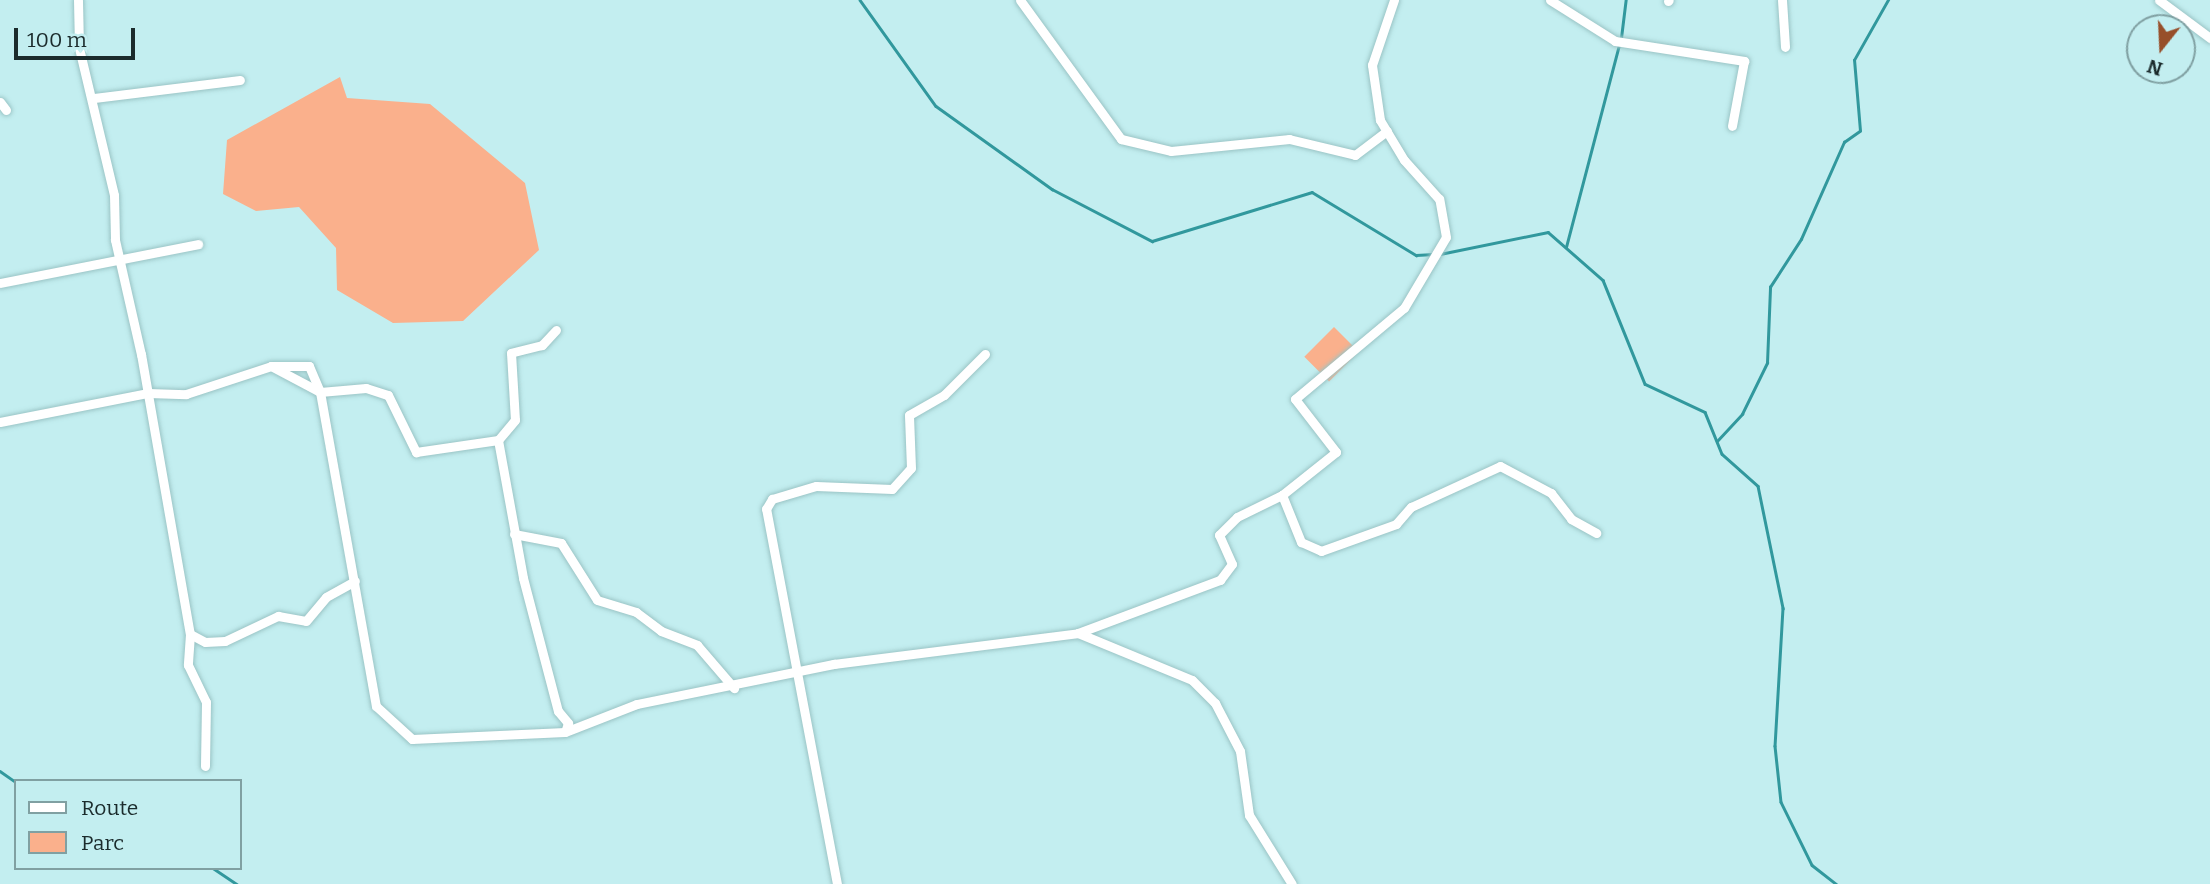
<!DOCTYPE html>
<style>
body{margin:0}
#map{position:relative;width:2210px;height:884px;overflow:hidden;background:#c3eef0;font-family:Bitter,serif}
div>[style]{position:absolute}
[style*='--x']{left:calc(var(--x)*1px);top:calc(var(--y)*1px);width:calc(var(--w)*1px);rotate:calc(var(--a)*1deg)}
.green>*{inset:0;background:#fab08c;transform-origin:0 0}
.stream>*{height:2.5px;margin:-1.25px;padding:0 1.25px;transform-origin:1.25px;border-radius:1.25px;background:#31989d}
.roads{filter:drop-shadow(0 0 2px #9ac4c5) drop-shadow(0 0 2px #9ac4c5)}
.minor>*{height:9px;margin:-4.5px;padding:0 4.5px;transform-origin:4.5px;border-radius:4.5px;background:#fff}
span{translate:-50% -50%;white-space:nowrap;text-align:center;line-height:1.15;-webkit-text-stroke:7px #c3eef0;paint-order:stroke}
.legend{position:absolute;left:14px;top:779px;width:228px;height:91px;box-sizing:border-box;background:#c3eef0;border:2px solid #80a0a2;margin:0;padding:9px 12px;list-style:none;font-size:21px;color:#1b2b2c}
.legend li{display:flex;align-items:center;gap:14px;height:35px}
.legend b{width:35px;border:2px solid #80a0a2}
.north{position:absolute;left:2126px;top:14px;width:70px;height:70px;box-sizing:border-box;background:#c3eef0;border:2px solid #80a0a2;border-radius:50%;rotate:198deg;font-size:19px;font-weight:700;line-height:28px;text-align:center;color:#1b2b2c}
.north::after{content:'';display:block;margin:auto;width:24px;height:32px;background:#974f2a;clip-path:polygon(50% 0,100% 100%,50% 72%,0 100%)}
.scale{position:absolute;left:14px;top:28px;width:121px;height:32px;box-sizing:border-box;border:4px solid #1b2b2c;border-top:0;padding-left:9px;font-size:21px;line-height:24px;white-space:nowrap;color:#1b2b2c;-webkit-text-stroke:5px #c3eef0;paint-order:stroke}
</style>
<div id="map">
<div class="green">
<div style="clip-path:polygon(340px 77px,347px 98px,430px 104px,525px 183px,539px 250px,463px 321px,393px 323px,337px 290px,336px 248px,299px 207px,256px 211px,223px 194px,227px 140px)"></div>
<div style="left:1334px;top:327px;width:35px;height:42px;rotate:45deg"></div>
</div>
<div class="stream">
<div style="--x:860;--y:0;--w:130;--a:54.4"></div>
<div style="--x:936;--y:106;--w:143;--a:35.6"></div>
<div style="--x:1052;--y:189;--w:113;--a:27.5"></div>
<div style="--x:1152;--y:241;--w:167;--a:-17"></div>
<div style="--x:1312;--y:192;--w:122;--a:31.2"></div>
<div style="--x:1416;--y:255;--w:18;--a:-3"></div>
<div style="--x:1621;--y:38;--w:38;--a:-83"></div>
<div style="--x:1566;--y:247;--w:209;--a:-75.3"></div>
<div style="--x:1440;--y:254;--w:110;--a:-11.5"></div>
<div style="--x:1548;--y:232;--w:73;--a:41.1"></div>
<div style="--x:1603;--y:280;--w:112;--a:68"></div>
<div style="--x:1645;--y:384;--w:66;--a:25"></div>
<div style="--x:1705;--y:412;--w:45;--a:68"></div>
<div style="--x:1722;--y:454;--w:48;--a:41.6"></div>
<div style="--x:1758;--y:486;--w:125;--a:78.4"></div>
<div style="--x:1783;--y:608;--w:138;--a:93.3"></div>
<div style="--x:1775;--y:746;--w:56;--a:83.9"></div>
<div style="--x:1781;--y:802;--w:70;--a:63.8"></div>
<div style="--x:1812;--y:865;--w:31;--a:38"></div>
<div style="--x:1717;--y:441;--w:37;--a:-47"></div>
<div style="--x:1742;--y:414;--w:57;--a:-63.9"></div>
<div style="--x:1767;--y:363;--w:76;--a:-87.7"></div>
<div style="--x:1770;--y:287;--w:57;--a:-57.1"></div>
<div style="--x:1801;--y:239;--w:106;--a:-66.1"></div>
<div style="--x:1844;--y:142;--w:19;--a:-35"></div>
<div style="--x:1860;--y:131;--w:71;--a:-94.8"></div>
<div style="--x:1854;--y:60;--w:69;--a:-60.5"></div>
<div style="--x:0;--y:771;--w:19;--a:35"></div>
<div style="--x:213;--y:868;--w:29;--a:34"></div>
</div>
<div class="roads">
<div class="minor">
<div style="--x:78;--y:0;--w:48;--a:88.8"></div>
<div style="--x:79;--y:48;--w:151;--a:76.6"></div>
<div style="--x:114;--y:195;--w:45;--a:88.7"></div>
<div style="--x:115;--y:240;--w:117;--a:77.2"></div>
<div style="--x:141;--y:354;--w:284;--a:80.1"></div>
<div style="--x:190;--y:634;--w:31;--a:94"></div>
<div style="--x:188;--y:665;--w:41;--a:64.1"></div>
<div style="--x:206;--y:702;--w:64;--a:90.9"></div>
<div style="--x:1020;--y:0;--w:172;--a:54"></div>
<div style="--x:1121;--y:139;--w:51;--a:13.5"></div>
<div style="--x:1171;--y:151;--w:119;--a:-5.8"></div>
<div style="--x:1289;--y:139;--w:68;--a:13.6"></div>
<div style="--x:1355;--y:155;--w:40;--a:-37"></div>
<div style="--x:1550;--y:0;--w:77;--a:32.2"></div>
<div style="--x:1615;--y:41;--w:131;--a:8.8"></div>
<div style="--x:1744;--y:61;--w:66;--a:100.5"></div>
<div style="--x:1782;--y:0;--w:47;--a:86.3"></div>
<div style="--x:2159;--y:0;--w:64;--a:36.7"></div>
<div style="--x:1668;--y:1;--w:1;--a:-45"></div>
<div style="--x:94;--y:98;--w:147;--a:-7"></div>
<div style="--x:0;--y:102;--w:10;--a:53"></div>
<div style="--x:0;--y:283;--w:202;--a:-11.1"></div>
<div style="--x:556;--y:330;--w:21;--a:133"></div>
<div style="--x:542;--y:345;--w:32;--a:166"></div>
<div style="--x:511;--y:353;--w:67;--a:86.6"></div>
<div style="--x:515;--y:420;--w:26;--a:130"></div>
<div style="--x:498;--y:440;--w:140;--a:79.7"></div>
<div style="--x:523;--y:578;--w:138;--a:75.3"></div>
<div style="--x:558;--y:711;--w:16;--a:50"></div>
<div style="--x:568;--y:723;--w:9;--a:108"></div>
<div style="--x:271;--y:366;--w:38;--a:0"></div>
<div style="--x:309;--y:366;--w:28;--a:67"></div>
<div style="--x:320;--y:392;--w:46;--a:-5"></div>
<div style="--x:366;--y:388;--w:23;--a:18"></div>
<div style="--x:388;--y:395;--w:64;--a:63.8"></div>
<div style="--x:416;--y:452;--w:83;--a:-8.3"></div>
<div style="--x:0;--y:422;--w:151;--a:-11.1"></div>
<div style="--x:148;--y:393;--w:38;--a:2"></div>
<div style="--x:186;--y:394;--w:89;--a:-18.2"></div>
<div style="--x:271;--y:366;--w:55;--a:28"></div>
<div style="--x:320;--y:392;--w:319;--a:79.9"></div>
<div style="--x:376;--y:706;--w:49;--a:42.5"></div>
<div style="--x:412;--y:739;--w:153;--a:-2.6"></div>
<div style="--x:565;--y:732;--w:77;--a:-21.3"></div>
<div style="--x:637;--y:704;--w:201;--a:-11.5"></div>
<div style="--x:834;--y:664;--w:246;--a:-7.2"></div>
<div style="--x:1078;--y:633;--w:152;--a:-20.5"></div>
<div style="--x:1220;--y:580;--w:20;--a:-53"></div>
<div style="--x:1232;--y:564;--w:32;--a:-114"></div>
<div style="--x:1219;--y:535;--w:25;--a:-45"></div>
<div style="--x:1237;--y:517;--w:50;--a:-26.1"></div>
<div style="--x:1282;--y:495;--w:51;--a:68"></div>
<div style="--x:1301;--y:542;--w:22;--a:24"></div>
<div style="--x:1321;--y:551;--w:80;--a:-19.8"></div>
<div style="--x:1396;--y:524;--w:23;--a:-49"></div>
<div style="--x:1411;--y:507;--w:98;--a:-24.7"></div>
<div style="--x:1500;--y:466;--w:58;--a:27.9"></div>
<div style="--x:1551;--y:493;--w:33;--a:52"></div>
<div style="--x:1571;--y:519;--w:29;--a:29"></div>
<div style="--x:1282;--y:495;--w:69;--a:-38.5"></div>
<div style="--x:1336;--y:452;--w:67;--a:-127.7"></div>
<div style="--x:1295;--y:399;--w:142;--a:-39.9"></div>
<div style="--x:1404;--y:308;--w:82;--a:-59.4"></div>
<div style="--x:1446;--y:237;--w:39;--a:-100"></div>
<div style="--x:1439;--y:199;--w:52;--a:-131.9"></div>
<div style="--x:1404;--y:160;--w:47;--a:-121"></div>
<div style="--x:1380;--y:120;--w:56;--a:-98.3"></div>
<div style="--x:1372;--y:65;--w:69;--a:-71.3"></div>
<div style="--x:514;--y:534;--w:48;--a:10.8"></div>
<div style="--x:561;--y:543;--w:67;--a:57.7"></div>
<div style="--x:597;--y:600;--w:41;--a:17.1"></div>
<div style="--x:636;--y:612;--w:31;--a:37"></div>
<div style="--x:661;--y:631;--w:39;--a:21"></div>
<div style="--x:697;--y:645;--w:57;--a:49.3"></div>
<div style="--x:1078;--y:633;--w:123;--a:22.4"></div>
<div style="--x:1192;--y:680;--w:33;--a:45"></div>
<div style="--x:1215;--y:703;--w:54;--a:62.5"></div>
<div style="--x:1240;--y:751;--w:65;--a:82"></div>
<div style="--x:1249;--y:815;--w:81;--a:58.1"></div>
<div style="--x:190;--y:634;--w:17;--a:28"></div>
<div style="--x:205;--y:642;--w:20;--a:-3"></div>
<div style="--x:225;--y:641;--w:59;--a:-25.3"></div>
<div style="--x:278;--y:616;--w:28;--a:10"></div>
<div style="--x:306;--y:621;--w:31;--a:-50"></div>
<div style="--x:326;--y:597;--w:33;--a:-29"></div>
<div style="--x:837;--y:884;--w:382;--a:-100.7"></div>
<div style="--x:766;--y:509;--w:12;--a:-59"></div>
<div style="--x:772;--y:499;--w:46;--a:-16.5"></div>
<div style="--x:816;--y:486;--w:76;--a:2.3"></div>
<div style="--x:892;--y:489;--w:28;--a:-48"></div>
<div style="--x:911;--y:468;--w:53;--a:-92.2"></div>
<div style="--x:909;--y:415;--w:40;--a:-29.7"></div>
<div style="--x:944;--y:395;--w:58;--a:-45"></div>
</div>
</div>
<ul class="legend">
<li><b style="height:9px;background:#fff"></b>Route</li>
<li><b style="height:19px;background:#fab08c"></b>Parc</li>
</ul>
<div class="north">N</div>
<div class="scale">100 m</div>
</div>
